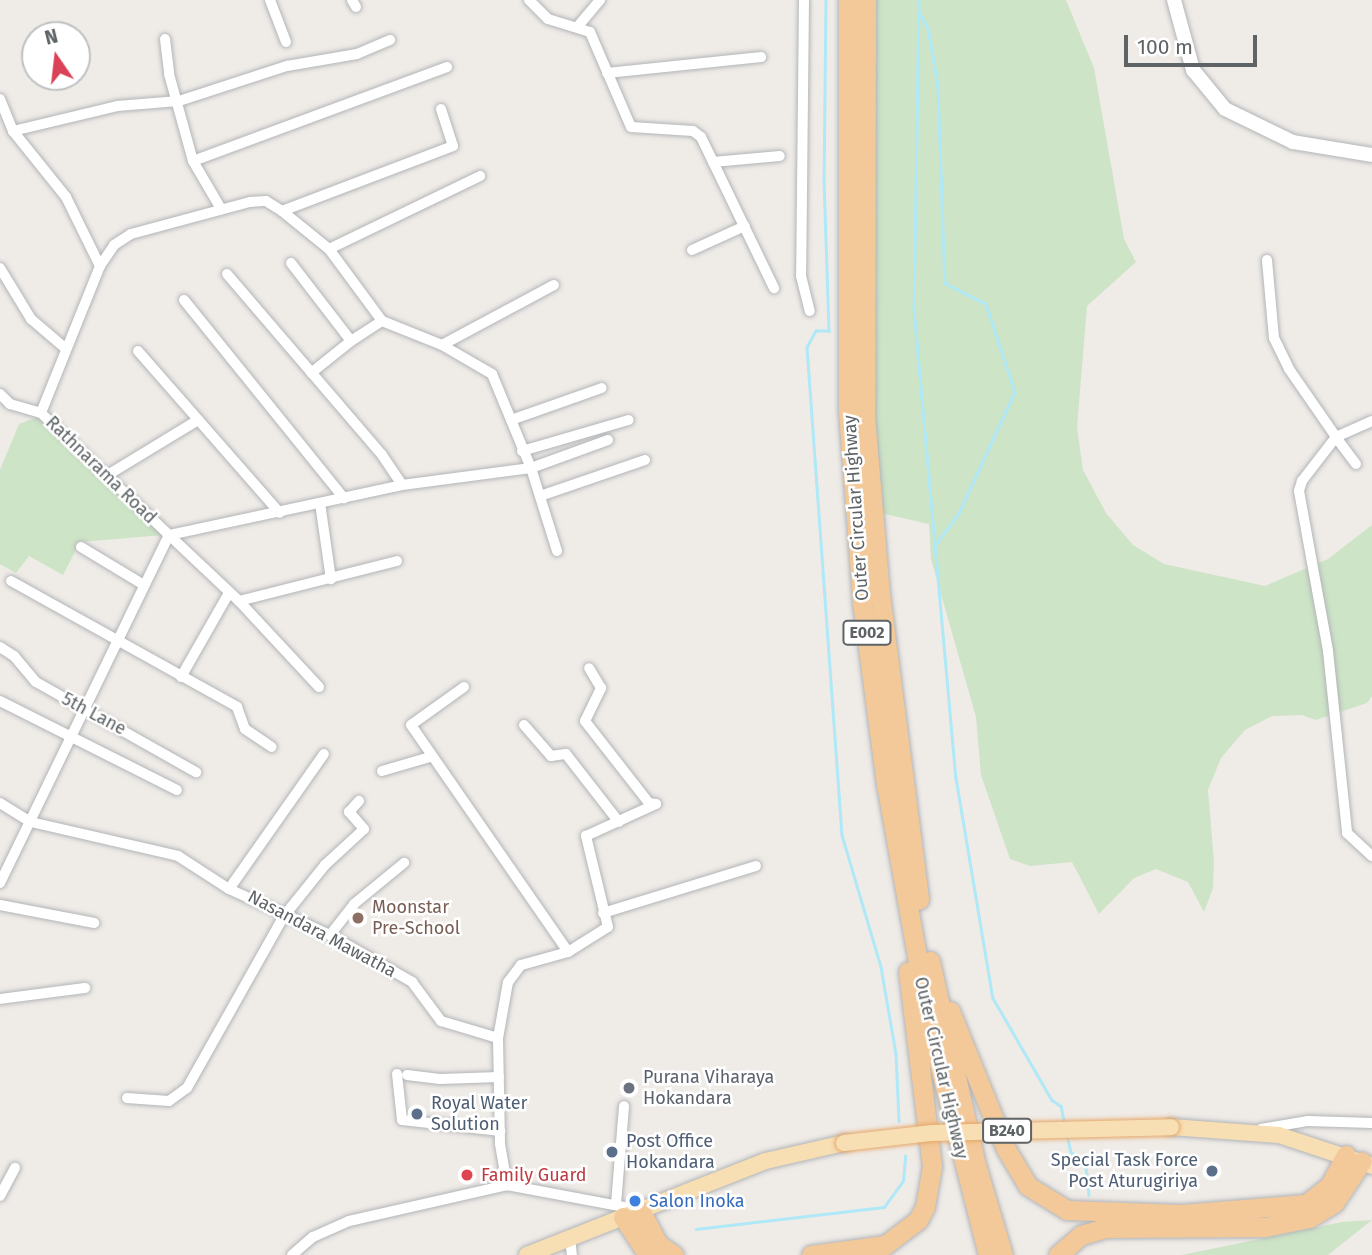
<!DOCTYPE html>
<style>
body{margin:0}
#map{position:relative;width:1372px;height:1255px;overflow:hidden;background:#efebe7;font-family:"Fira Sans",sans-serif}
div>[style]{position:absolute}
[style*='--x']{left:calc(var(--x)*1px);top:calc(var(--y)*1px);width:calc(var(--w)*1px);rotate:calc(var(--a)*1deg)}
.green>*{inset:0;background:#cde4c6}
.stream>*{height:2.5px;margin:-1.25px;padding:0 1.25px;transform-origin:1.25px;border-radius:1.25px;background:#afe8f7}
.roads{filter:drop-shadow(0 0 2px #b2b5b8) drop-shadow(0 0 2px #b2b5b8)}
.street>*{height:10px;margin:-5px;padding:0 5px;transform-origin:5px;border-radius:5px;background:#fff}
.secondary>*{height:14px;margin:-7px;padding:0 7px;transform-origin:7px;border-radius:7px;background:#fff}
.primary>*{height:16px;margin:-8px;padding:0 8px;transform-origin:8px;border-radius:8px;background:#f8deb3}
.highway>*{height:19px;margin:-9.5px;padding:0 9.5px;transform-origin:9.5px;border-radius:9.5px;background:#f3c99a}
.bridges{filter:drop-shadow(0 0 2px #e5a86a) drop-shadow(0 0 2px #e5a86a)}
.primary-bridge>*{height:16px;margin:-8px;padding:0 8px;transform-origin:8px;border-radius:8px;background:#f8deb3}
.dots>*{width:19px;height:19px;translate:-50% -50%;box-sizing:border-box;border:4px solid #fff;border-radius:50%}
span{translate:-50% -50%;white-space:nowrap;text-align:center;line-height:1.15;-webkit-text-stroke:5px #fff;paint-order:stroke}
.shield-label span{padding:2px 5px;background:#fff;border:2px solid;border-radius:5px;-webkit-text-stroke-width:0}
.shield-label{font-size:16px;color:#5e6366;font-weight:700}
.street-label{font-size:18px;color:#5e6366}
.education-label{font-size:18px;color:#785e54}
.left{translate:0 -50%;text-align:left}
.worship-label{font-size:18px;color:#5b616d}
.service-label{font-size:18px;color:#4e5e75}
.right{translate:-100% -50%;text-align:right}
.health-label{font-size:18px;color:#be3a42}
.shop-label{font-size:18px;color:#366cbe}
.north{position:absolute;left:21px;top:21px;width:70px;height:70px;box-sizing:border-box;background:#fff;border:2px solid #bfc1c2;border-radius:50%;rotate:346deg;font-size:19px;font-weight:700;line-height:28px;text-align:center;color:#5e6366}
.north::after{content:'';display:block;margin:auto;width:24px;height:32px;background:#da4258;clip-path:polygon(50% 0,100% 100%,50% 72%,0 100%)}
.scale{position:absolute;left:1124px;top:35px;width:133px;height:32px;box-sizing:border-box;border:4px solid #5e6366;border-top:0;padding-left:9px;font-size:21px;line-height:24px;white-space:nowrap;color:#5e6366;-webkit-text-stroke:5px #fff;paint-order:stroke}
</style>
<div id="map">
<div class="green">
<div style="clip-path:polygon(873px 0,1066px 0,1094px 68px,1124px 239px,1136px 262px,1087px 306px,1077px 427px,1083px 470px,1106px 513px,1133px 545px,1164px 564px,1265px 586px,1328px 559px,1372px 525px,1372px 696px,1367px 703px,1316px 720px,1302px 715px,1272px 716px,1245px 730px,1221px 758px,1208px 790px,1214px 862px,1213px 888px,1204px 912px,1188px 882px,1156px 869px,1134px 878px,1099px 914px,1072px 862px,1030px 866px,1010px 859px,981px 775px,976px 717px,931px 559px,929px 524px,880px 513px,872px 380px)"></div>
<div style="clip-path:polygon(38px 417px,163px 535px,80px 542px,63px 575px,29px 556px,16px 573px,0 564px,0 470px,19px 424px)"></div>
<div style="clip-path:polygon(1372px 1220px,1328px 1255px,1182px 1255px,1342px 1222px)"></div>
</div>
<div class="stream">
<div style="--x:826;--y:0;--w:180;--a:90.6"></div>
<div style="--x:824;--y:180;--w:151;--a:88.1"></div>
<div style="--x:829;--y:331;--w:13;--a:180"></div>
<div style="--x:816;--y:331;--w:18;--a:119"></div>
<div style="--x:807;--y:347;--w:489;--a:85.9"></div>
<div style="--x:842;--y:835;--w:138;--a:73.5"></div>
<div style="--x:881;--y:967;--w:88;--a:80.2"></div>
<div style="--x:896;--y:1054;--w:67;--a:87.4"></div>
<div style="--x:919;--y:0;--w:309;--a:90.9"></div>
<div style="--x:914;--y:309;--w:471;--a:84.9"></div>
<div style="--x:956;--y:778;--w:223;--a:80.5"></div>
<div style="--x:993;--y:998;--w:118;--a:60"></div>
<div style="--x:1052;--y:1100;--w:11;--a:34"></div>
<div style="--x:1061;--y:1106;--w:19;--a:78"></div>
<div style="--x:920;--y:14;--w:16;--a:60"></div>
<div style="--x:928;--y:28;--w:59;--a:80.2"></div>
<div style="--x:938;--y:86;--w:197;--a:88"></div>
<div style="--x:945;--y:283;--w:46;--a:27.1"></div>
<div style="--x:986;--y:304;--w:93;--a:71.8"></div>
<div style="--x:1015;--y:392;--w:133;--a:114.8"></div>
<div style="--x:959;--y:513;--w:39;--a:126"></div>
<div style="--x:1067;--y:1135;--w:17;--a:77"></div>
<div style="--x:1071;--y:1152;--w:21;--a:45"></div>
<div style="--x:1086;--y:1167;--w:28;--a:84"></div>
<div style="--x:696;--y:1229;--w:189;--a:-6.7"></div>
<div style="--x:884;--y:1207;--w:32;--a:-54"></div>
<div style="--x:903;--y:1181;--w:25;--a:-85"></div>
</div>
<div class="roads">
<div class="street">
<div style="--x:270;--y:0;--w:45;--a:69.1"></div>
<div style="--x:352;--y:0;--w:8;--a:60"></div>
<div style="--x:529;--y:0;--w:27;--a:45"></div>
<div style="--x:548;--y:19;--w:44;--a:17.2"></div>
<div style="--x:590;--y:32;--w:103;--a:66.7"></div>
<div style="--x:631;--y:127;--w:62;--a:3.7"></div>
<div style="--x:693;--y:131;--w:10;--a:37"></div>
<div style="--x:701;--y:137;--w:168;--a:64.2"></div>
<div style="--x:804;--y:0;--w:276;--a:90.6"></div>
<div style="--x:801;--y:276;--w:36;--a:76"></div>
<div style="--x:579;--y:25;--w:33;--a:-50"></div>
<div style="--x:165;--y:39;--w:35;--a:83"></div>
<div style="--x:169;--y:74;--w:90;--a:74.6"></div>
<div style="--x:193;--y:161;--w:56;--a:59.7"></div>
<div style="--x:607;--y:73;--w:155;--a:-5.9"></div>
<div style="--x:0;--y:99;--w:35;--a:68"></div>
<div style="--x:13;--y:131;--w:85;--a:51.2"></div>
<div style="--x:66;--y:197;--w:77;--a:63.8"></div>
<div style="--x:100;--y:266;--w:158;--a:111.9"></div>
<div style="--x:41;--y:413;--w:177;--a:43.6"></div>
<div style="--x:169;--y:535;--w:387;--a:115.9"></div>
<div style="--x:13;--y:131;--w:107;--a:-13.5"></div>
<div style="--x:117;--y:106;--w:62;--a:-4.6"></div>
<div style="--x:179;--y:101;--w:114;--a:-18"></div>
<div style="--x:287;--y:66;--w:71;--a:-9.7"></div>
<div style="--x:357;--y:54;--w:36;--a:-23"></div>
<div style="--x:193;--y:161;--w:271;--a:-20.3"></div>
<div style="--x:713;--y:162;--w:67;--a:-5.1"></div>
<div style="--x:282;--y:211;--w:183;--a:-20.8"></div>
<div style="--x:453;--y:146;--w:39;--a:-108"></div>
<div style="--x:329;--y:249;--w:168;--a:-25.8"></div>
<div style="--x:692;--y:250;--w:58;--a:-24.4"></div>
<div style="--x:1267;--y:260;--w:78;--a:84.9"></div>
<div style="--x:1274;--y:338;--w:34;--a:64"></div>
<div style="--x:1289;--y:369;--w:83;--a:55.3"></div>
<div style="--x:1336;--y:437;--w:39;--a:-24"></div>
<div style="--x:291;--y:263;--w:98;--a:52.4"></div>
<div style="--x:351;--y:341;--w:51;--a:141.3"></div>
<div style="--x:100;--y:266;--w:25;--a:-56"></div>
<div style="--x:114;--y:245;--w:20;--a:-33"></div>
<div style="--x:131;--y:234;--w:123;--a:-15.1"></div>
<div style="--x:250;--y:202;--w:16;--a:-4"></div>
<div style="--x:266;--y:201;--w:19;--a:32"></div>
<div style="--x:282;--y:211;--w:60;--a:39"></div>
<div style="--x:329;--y:249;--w:89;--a:53.6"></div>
<div style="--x:382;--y:321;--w:65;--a:21.8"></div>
<div style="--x:442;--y:345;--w:58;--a:30.1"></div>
<div style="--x:492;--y:374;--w:102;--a:67.5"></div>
<div style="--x:531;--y:468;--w:87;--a:72.6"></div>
<div style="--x:0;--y:268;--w:60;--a:58.7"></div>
<div style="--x:31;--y:319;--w:45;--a:40.5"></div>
<div style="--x:227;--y:274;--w:238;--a:49.4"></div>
<div style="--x:382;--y:455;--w:36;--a:56"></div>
<div style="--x:184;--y:300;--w:255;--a:51.1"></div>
<div style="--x:351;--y:341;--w:37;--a:-33"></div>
<div style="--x:442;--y:345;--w:127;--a:-28.2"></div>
<div style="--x:138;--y:351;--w:215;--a:48.8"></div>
<div style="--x:0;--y:394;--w:14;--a:45"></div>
<div style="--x:10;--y:404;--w:32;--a:16"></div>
<div style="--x:511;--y:420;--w:96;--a:-19.4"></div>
<div style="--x:522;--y:451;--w:111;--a:-16.2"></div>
<div style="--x:1356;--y:464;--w:34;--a:-127"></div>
<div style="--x:1336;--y:437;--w:56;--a:127.7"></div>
<div style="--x:1302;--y:481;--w:10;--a:107"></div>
<div style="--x:1299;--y:491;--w:163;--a:79.7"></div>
<div style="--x:1328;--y:651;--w:183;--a:84"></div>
<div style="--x:1347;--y:833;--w:34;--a:43"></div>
<div style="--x:106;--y:476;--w:108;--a:-31.3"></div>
<div style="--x:540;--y:496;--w:111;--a:-18.9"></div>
<div style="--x:320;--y:503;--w:77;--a:81.8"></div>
<div style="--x:81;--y:547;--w:74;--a:31.1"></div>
<div style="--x:11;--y:581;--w:259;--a:29.1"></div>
<div style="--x:237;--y:707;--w:23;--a:70"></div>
<div style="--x:245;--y:729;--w:32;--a:34"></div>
<div style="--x:239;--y:601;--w:163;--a:-14.2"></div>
<div style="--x:0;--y:647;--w:17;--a:33"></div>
<div style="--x:14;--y:656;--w:34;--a:50"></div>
<div style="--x:36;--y:682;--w:184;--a:29.4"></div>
<div style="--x:181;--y:677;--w:97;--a:-60.3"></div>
<div style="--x:319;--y:687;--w:117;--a:-132.9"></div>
<div style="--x:239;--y:601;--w:96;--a:-136.7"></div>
<div style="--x:169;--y:535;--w:238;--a:-12.1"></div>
<div style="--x:402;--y:485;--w:130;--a:-7.5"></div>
<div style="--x:531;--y:468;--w:82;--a:-20"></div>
<div style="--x:464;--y:687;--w:65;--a:144.4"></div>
<div style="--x:411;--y:725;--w:276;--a:55.3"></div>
<div style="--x:568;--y:952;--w:49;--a:164.5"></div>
<div style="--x:521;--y:965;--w:21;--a:127"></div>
<div style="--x:508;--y:982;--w:57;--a:100.1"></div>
<div style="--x:0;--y:701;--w:198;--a:26.7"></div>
<div style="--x:524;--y:725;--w:41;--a:48.9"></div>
<div style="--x:551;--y:756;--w:15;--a:-8"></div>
<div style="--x:566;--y:754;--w:86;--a:52.1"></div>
<div style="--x:382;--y:771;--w:50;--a:-16.3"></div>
<div style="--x:0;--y:803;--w:36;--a:32"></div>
<div style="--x:31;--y:822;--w:151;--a:13"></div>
<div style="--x:178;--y:856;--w:61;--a:32.9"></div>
<div style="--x:229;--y:889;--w:111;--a:24.5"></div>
<div style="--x:330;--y:935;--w:95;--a:29.8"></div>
<div style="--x:412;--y:982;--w:49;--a:53.4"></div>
<div style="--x:441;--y:1021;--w:59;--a:16.6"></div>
<div style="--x:498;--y:1038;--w:106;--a:88.9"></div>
<div style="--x:500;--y:1144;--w:42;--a:80.3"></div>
<div style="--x:229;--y:889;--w:165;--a:-54.9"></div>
<div style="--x:0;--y:905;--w:96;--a:10.8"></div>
<div style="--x:603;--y:913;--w:160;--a:-17.1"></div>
<div style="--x:330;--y:935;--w:39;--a:-52"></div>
<div style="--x:354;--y:904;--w:65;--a:-39.4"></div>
<div style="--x:568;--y:952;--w:47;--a:-32"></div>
<div style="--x:608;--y:927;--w:94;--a:-103.6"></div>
<div style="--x:586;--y:836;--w:77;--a:-24.6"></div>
<div style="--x:656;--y:804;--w:7;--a:-172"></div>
<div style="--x:649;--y:803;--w:104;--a:-128"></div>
<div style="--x:585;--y:721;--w:37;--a:-64"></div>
<div style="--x:601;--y:688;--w:23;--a:-121"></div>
<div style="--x:0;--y:999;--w:86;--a:-7.4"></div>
<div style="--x:397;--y:1074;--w:46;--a:83.8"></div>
<div style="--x:402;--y:1120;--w:99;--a:6.4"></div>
<div style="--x:407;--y:1075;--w:33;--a:7"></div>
<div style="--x:440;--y:1079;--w:59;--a:-1.9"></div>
<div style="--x:127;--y:1098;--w:42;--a:4.1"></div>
<div style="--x:169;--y:1101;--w:22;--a:-36"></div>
<div style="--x:187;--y:1088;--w:197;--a:-60.6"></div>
<div style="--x:284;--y:916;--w:65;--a:-51.2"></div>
<div style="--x:325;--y:865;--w:53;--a:-42.7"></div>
<div style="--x:364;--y:829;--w:23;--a:-131"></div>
<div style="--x:349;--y:812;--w:15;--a:-48"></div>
<div style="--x:1261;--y:1129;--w:48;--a:-9.7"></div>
<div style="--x:1308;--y:1121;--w:64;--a:1.8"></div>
<div style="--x:0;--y:1196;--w:32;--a:-62"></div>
<div style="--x:616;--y:1204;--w:98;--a:-85.3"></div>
<div style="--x:570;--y:1237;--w:18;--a:84"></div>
<div style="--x:292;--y:1255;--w:28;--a:-41"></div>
<div style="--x:313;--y:1237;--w:39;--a:-24"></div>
<div style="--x:349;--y:1221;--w:162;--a:-12.8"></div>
<div style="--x:507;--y:1185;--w:135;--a:10.6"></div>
</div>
<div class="secondary">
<div style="--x:1174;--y:0;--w:73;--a:74.8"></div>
<div style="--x:1193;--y:70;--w:50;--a:50.6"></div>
<div style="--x:1225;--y:109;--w:76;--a:25.9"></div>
<div style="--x:1293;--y:142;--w:80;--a:9.3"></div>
</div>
<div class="primary">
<div style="--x:1171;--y:1127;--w:108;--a:4.2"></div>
<div style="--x:1279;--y:1135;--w:98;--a:18.4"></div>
<div style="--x:527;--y:1255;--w:257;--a:-21.5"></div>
<div style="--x:766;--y:1161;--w:80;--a:-13"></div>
</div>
<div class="highway">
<div style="--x:848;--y:0;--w:410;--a:90"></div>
<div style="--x:848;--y:410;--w:193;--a:85.8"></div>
<div style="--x:862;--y:602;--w:184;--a:82.5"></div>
<div style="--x:886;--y:784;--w:249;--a:79.8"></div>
<div style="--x:930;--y:1029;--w:233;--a:75.6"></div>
<div style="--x:866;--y:0;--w:416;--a:90.1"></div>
<div style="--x:865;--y:416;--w:179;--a:85.2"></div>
<div style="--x:880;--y:594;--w:308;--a:82.7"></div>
<div style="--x:930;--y:961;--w:209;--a:77.3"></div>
<div style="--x:976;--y:1165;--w:94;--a:73.3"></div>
<div style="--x:950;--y:1011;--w:149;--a:67.9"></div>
<div style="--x:1006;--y:1149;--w:43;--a:59.3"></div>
<div style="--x:1028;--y:1186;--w:46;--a:31.6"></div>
<div style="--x:1067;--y:1210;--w:114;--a:2"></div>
<div style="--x:1181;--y:1214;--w:125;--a:-4.6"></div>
<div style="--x:1306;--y:1204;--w:31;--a:-38"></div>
<div style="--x:1330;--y:1185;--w:34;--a:-62"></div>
<div style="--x:640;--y:1210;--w:40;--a:62"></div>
<div style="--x:659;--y:1245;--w:18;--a:34"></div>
<div style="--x:623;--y:1217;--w:45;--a:56.7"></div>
<div style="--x:811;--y:1255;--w:75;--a:-7.7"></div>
<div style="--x:885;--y:1245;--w:41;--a:-37.1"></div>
<div style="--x:918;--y:1220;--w:15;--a:-62"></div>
<div style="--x:925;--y:1207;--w:42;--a:-80.3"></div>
<div style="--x:932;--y:1166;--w:196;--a:-97"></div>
<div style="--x:1058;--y:1255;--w:30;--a:-41"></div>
<div style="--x:1081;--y:1235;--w:26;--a:-16"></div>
<div style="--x:1106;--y:1228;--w:159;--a:-0.4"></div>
<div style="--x:1265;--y:1227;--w:45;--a:-11.6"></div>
<div style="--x:1309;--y:1218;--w:29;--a:-31"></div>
<div style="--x:1334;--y:1203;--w:50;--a:-56.3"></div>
</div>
</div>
<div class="bridges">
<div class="primary-bridge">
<div style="--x:844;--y:1143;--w:89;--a:-6.5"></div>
<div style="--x:932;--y:1133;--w:239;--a:-1.4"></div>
</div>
</div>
<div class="dots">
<div style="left:358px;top:918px;background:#8d6e63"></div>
<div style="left:629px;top:1088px;background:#6b7280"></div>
<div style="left:417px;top:1114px;background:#5c6f8a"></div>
<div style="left:612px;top:1152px;background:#5c6f8a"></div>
<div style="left:1212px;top:1171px;background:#5c6f8a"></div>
<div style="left:467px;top:1175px;background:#e0444e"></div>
<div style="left:635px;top:1201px;background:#3f7fe0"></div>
</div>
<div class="shield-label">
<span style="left:867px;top:633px">E002</span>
<span style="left:1007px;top:1131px">B240</span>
</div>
<div class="street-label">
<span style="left:101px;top:470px;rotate:44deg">Rathnarama Road</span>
<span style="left:856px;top:508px;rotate:-94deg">Outer Circular Highway</span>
<span style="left:94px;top:714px;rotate:28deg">5th Lane</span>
<span style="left:322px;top:934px;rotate:28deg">Nasandara Mawatha</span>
<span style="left:941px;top:1068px;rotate:77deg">Outer Circular Highway</span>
</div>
<div class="education-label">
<span class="left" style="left:372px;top:918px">Moonstar<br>Pre-School</span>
</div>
<div class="worship-label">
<span class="left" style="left:643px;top:1088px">Purana Viharaya<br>Hokandara</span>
</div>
<div class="service-label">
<span class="left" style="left:431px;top:1114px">Royal Water<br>Solution</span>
<span class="left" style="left:626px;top:1152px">Post Office<br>Hokandara</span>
<span class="right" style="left:1198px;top:1171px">Special Task Force<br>Post Aturugiriya</span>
</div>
<div class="health-label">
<span class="left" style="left:481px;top:1175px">Family Guard</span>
</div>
<div class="shop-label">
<span class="left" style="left:649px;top:1201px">Salon Inoka</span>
</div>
<div class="north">N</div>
<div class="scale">100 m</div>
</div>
